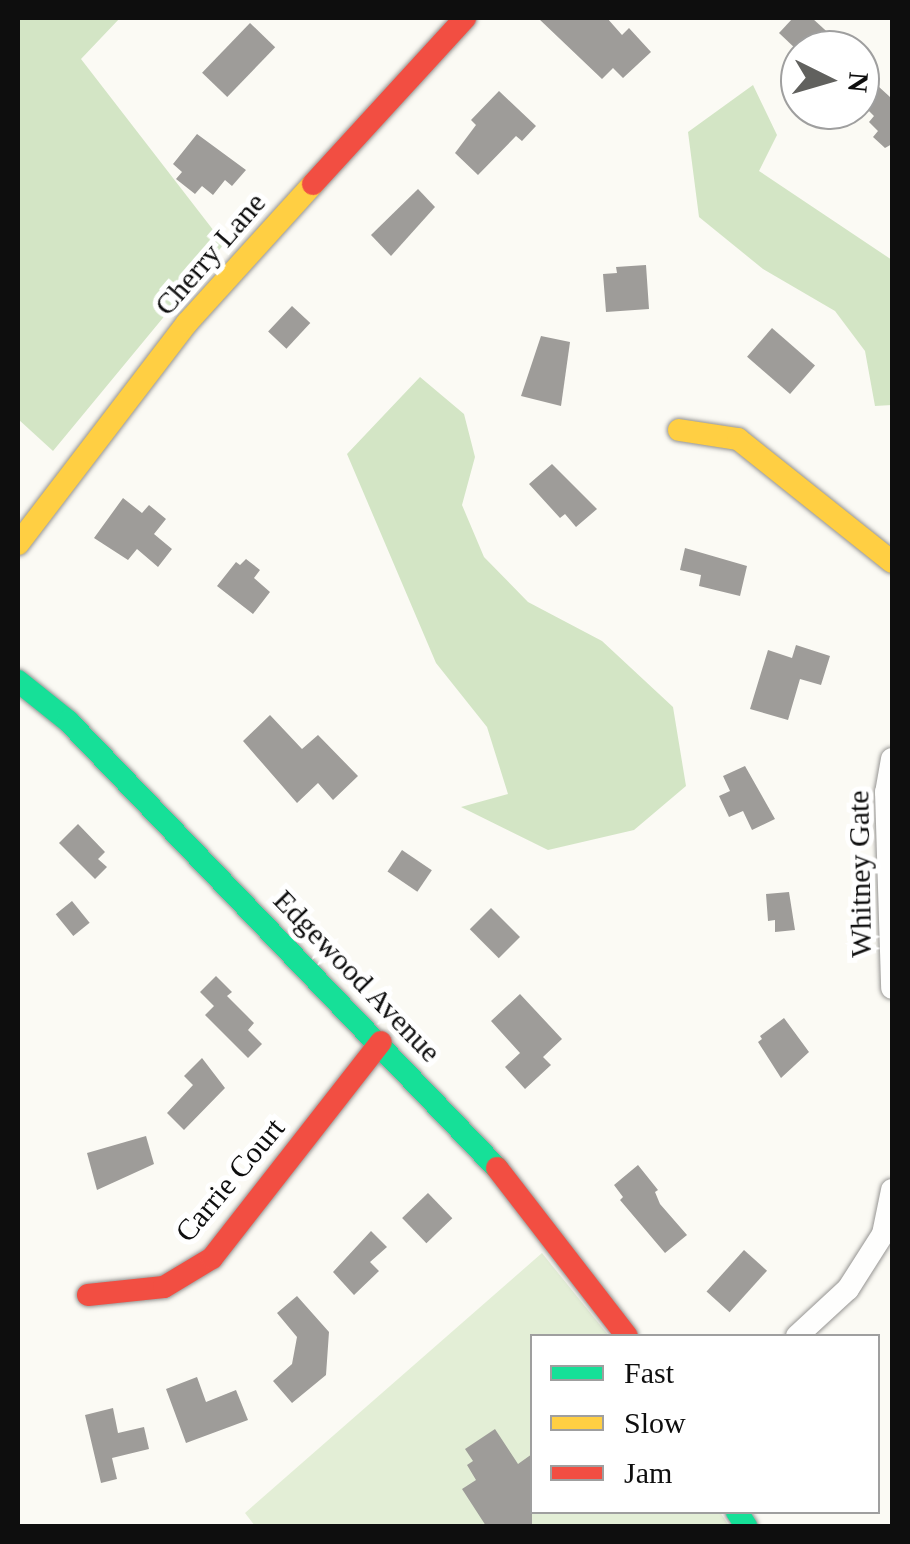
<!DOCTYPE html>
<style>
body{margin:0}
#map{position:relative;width:910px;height:1544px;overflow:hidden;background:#fbfaf4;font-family:Georgia,serif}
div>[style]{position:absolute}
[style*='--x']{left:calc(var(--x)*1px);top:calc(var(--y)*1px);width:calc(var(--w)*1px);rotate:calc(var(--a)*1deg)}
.green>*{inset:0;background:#e3eed6}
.forest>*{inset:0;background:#d3e5c5}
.building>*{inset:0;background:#9e9c99;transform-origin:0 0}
.roads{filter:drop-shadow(0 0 2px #959492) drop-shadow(0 0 2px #959492)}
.street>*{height:22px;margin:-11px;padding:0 11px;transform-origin:11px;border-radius:11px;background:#fefefd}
.fast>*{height:22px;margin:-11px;padding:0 11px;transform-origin:11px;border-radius:11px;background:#16e098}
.slow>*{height:22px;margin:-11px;padding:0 11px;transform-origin:11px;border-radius:11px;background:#ffcf43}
.jam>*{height:22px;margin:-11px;padding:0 11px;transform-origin:11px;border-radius:11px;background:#f24e42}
span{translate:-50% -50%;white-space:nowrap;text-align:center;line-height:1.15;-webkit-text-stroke:10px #fff;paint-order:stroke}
.street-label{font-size:30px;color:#0e0e0e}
.frame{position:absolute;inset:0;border:20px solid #0e0e0e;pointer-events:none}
.legend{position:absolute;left:530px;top:1334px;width:350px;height:180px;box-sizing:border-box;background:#fff;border:2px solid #9f9f9f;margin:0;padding:12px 18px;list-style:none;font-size:30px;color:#0e0e0e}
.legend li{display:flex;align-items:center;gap:20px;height:50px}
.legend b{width:50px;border:2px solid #9f9f9f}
.north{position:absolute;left:780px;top:30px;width:100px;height:100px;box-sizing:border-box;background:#fff;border:2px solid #9f9f9f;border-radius:50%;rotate:95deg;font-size:28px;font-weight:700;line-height:40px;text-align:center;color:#0e0e0e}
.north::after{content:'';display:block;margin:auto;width:35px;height:45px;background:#61615e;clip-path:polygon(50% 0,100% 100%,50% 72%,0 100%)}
</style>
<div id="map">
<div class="green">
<div style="clip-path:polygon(542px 1253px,609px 1336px,532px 1336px,532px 1512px,720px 1512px,729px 1526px,255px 1526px,245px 1513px)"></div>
</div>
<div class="forest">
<div style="clip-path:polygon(18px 18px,120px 18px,81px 59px,224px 244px,53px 451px,18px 419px)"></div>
<div style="clip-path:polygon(753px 85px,777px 135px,759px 171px,892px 260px,892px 405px,875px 406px,865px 351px,835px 311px,763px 269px,699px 217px,688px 132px)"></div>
<div style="clip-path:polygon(420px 377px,464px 414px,475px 457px,462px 505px,484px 557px,528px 602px,602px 641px,673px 707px,686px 786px,634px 830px,548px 850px,461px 807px,508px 794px,487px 727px,436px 663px,347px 454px)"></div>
</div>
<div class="building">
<div style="clip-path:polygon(538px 18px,607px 18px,622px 35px,629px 28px,651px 52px,623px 78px,613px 68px,602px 79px)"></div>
<div style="clip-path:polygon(793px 18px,812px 18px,847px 50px,797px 50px,779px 33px)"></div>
<div style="left:250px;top:23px;width:35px;height:69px;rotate:44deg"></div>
<div style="clip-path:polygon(860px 79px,873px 91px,878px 86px,890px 97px,892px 94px,892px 144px,885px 148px,873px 137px,878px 131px,869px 122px,874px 116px,860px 102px)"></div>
<div style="clip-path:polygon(499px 91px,536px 126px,522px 141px,516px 136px,478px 175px,455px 153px,476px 125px,471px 120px)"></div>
<div style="clip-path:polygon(197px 134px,246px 170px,232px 186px,225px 180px,213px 195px,202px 186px,195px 194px,176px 179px,182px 172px,173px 164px)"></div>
<div style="clip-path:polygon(418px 189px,435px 207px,391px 256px,371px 235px)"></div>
<div style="clip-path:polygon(646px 265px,649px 309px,606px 312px,603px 274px,617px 273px,616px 267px)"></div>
<div style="left:292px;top:306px;width:25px;height:35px;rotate:43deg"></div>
<div style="left:772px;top:328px;width:57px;height:38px;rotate:41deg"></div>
<div style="clip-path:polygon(541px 336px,570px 342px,561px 406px,521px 396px)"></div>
<div style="clip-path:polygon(552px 464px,597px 509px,576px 527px,565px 514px,560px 518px,529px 484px)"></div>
<div style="clip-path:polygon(123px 498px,142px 513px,149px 505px,166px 519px,154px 534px,172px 549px,158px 567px,137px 549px,128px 560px,94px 538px)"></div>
<div style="clip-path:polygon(685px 548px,747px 566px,740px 596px,699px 586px,701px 575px,680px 570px)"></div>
<div style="clip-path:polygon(246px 559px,260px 570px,254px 578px,270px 592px,253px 614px,217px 586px,236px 562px,240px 565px)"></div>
<div style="clip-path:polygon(796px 645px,830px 656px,821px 685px,800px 679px,788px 720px,750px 709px,768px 650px,792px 658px)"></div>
<div style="clip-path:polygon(270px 715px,302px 749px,318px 735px,358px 776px,333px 800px,318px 783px,297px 803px,243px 741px)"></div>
<div style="clip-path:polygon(745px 766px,775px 819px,752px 830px,743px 811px,729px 817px,719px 796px,730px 791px,723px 776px)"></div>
<div style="clip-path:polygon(78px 824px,105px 852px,98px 859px,107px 867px,95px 879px,59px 843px)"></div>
<div style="left:402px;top:850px;width:36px;height:26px;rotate:34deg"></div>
<div style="clip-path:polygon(789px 892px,795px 930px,775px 932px,775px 920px,768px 921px,766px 894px)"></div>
<div style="left:72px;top:901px;width:28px;height:21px;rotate:51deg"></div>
<div style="left:491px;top:908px;width:41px;height:30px;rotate:45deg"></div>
<div style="clip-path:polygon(216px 976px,232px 992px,227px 996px,254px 1023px,248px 1030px,262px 1044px,248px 1058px,205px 1015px,214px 1006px,200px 992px)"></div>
<div style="clip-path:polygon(520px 994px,562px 1039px,543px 1057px,551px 1065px,525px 1089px,505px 1067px,520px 1053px,491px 1021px)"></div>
<div style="clip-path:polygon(784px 1018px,809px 1052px,781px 1078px,758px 1042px,762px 1039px,760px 1036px)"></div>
<div style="clip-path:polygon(202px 1058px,225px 1088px,184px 1130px,167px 1113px,193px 1085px,184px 1076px)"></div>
<div style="clip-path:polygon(146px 1136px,154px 1164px,97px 1190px,87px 1153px)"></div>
<div style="clip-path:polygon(638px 1165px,658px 1190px,655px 1192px,660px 1204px,687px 1235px,665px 1253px,620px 1200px,623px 1197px,614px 1185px)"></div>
<div style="left:428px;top:1193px;width:35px;height:36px;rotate:46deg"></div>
<div style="clip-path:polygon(371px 1231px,387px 1247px,370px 1262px,379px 1271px,354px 1295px,333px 1272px)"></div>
<div style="left:744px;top:1250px;width:31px;height:56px;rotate:42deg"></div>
<div style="clip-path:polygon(297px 1296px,329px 1332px,326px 1375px,292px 1403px,273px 1381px,292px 1364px,297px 1337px,277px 1313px)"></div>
<div style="clip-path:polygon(197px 1377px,206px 1402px,236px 1390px,248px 1420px,186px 1443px,166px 1389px)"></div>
<div style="clip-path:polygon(113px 1408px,118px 1433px,144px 1427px,149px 1449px,112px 1458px,117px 1479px,101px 1483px,85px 1415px)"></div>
<div style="clip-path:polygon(495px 1429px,518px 1464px,532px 1454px,532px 1526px,486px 1526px,462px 1489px,476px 1480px,467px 1465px,473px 1461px,465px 1449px)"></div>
</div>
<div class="roads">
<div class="street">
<div style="--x:892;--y:759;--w:34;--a:100"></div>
<div style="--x:886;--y:792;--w:196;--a:88.2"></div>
<div style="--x:797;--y:1336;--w:69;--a:-42.7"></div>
<div style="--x:848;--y:1289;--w:65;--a:-57.5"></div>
<div style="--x:883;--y:1234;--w:45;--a:-78.4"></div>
</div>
<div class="fast">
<div style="--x:18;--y:681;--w:64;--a:38.7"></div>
<div style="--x:68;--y:721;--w:620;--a:46.18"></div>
<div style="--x:737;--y:1512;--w:17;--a:57"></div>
</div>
<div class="slow">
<div style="--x:679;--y:430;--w:60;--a:8.7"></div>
<div style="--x:738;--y:439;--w:197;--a:38.6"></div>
<div style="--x:18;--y:544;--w:278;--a:-52.6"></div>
<div style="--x:187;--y:323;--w:188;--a:-47.8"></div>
</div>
<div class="jam">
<div style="--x:313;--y:184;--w:225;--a:-47.5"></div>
<div style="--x:497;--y:1168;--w:212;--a:52.3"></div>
<div style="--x:88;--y:1295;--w:76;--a:-6"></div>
<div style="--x:164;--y:1287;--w:56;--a:-31.1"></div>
<div style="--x:212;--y:1258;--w:274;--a:-52"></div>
</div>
</div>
<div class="street-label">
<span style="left:210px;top:254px;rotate:-49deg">Cherry Lane</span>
<span style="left:860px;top:874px;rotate:-91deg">Whitney Gate</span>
<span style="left:357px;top:976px;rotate:46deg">Edgewood Avenue</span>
<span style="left:230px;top:1180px;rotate:-50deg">Carrie Court</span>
</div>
<div class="frame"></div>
<ul class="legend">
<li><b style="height:12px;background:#16e098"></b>Fast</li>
<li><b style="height:12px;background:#ffcf43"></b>Slow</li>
<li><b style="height:12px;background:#f24e42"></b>Jam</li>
</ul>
<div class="north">N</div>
</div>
